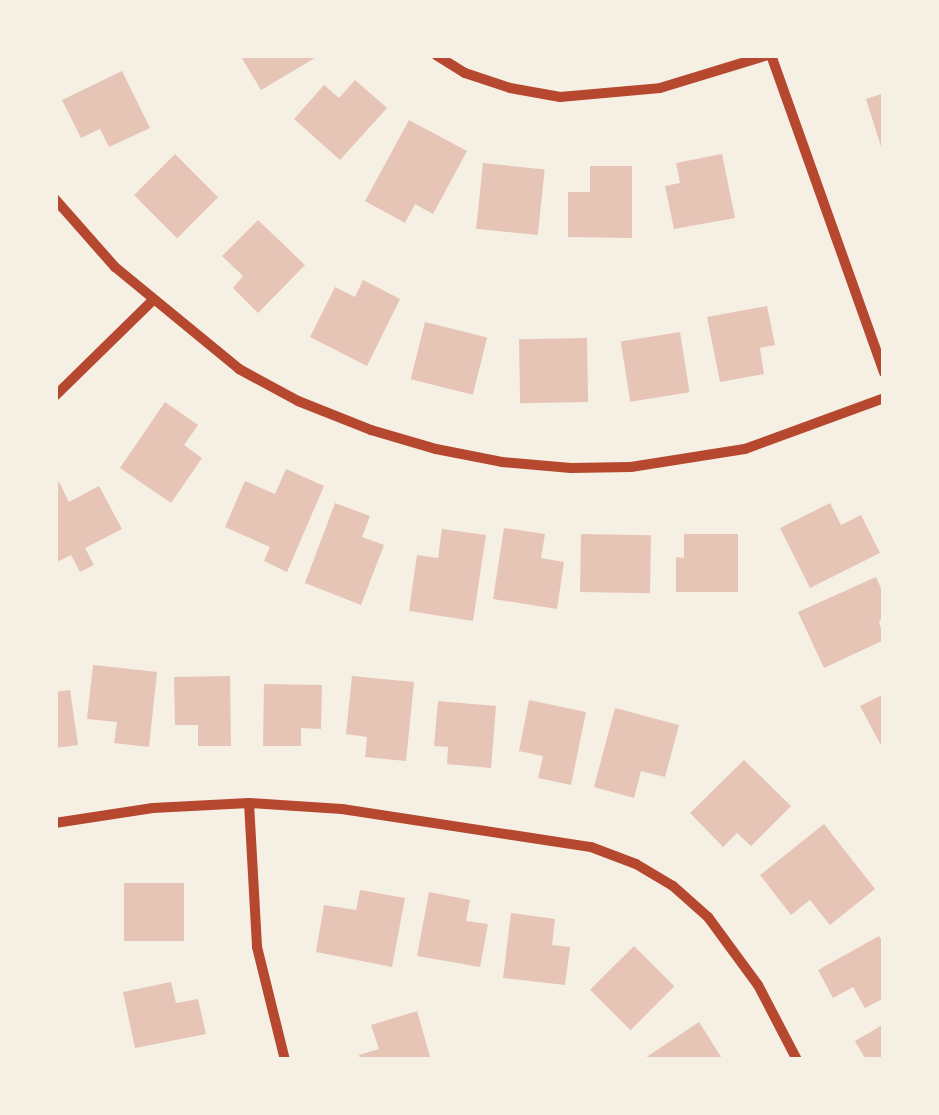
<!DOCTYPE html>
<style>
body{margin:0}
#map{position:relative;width:939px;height:1115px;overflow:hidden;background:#f6efe4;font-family:Karla,sans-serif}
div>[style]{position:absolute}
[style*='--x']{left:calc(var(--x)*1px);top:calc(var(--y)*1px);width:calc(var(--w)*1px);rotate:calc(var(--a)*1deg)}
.building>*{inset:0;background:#e6c5b7;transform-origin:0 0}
.minor>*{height:10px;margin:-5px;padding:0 5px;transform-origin:5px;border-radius:5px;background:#b5482f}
span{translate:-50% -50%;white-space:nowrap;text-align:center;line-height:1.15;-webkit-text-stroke:9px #f6efe4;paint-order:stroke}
.frame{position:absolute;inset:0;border:58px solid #f6efe4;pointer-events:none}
</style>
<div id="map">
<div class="building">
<div style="clip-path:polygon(240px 55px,320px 55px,261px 90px)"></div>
<div style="clip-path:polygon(122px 71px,150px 128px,109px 147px,100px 129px,81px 138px,62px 100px)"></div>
<div style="clip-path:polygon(355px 80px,387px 108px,340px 160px,294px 119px,324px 85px,339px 98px)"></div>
<div style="clip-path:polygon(884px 93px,884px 153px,883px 153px,866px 99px)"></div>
<div style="clip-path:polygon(409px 120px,467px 151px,433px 214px,415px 204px,405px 223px,365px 201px)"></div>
<div style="left:175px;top:154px;width:61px;height:58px;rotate:45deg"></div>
<div style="clip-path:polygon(722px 154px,735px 218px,674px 229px,665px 186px,680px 183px,676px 163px)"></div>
<div style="left:483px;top:163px;width:62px;height:66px;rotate:6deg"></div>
<div style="clip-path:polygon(590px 166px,632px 166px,632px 238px,568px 237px,568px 192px,590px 192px)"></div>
<div style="clip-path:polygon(258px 220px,305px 265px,258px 313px,233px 288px,243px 276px,222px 256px)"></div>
<div style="clip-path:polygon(363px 280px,400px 299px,367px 366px,310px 337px,335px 287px,355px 297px)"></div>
<div style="clip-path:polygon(767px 306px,775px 345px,760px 348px,764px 374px,720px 382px,707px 317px)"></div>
<div style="left:425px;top:322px;width:64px;height:59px;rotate:14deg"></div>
<div style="left:680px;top:332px;width:61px;height:60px;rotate:81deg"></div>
<div style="left:587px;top:338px;width:64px;height:68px;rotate:89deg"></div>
<div style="clip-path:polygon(165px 402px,198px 425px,184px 445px,202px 458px,171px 503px,120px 468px)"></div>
<div style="clip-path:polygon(286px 469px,324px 486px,287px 572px,264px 561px,270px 547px,225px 527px,245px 481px,275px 494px)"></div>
<div style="clip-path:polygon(59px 482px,69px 502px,99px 486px,122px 529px,85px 548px,94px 565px,80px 572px,71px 555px,55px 563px,55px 484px)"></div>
<div style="clip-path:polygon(335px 503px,370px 516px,362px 537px,384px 545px,361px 605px,305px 583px)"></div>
<div style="clip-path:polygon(830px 503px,841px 525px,861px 515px,880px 553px,810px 588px,780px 528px)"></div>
<div style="clip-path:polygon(504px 528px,545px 534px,541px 558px,564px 562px,557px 609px,493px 599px)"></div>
<div style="clip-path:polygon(442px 529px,486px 535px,473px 621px,409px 611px,417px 555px,438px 558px)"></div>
<div style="left:581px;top:534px;width:70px;height:58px;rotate:1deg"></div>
<div style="clip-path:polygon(684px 534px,738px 534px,738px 592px,676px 592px,676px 557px,684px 558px)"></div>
<div style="clip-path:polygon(876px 577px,884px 595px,884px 618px,879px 621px,884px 640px,824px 668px,798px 612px)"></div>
<div style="clip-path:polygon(93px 665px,157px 672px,149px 747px,114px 743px,117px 722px,87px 719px)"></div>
<div style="clip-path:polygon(230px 676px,231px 746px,198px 746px,198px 725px,175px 725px,174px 677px)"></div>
<div style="clip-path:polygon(352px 676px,414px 682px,406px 761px,365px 757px,367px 737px,346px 734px)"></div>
<div style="clip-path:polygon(264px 684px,322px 685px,321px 729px,301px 728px,301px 746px,263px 746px)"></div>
<div style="clip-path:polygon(70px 690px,78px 745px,55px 748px,55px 692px)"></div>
<div style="clip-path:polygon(884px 694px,884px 751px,860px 706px)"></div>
<div style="clip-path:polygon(529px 700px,586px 712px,571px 785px,538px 778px,543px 756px,519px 751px)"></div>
<div style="clip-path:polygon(438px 701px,496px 706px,491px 768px,447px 764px,448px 747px,434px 746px)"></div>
<div style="clip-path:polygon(615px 708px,679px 725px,665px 777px,641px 771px,634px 798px,594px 787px)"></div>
<div style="clip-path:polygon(744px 760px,791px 806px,751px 846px,737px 833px,723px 847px,690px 813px)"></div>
<div style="clip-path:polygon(824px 824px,875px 889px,830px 925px,810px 900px,791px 915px,760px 875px)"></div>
<div style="left:124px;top:883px;width:60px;height:58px"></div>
<div style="clip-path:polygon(360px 890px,405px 898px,392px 967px,316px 952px,324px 905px,356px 910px)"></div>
<div style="clip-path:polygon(429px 892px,470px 900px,466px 921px,488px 924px,480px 967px,417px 956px)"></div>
<div style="clip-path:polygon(511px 913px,555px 919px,552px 945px,570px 947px,565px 985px,503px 978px)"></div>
<div style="clip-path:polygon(879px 936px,884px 944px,884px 998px,865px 1008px,853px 987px,833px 998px,818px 970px)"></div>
<div style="left:634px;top:946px;width:57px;height:62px;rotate:45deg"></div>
<div style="clip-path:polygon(171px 982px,176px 1003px,198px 999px,206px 1034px,135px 1048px,123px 992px)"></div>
<div style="clip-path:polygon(417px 1011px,431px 1060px,360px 1060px,359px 1055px,379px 1049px,371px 1025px)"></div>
<div style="clip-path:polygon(699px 1022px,723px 1060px,642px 1060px)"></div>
<div style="clip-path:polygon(884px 1024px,884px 1060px,866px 1060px,855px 1041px)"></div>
</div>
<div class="minor">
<div style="--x:436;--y:55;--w:34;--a:32"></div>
<div style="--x:465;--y:73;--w:47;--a:18.4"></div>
<div style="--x:510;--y:88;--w:51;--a:10.2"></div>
<div style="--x:560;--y:97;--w:100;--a:-5.1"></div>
<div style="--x:660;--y:88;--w:113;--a:-17"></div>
<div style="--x:771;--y:55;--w:337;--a:70.4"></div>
<div style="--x:55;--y:199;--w:91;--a:48.6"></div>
<div style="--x:115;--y:267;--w:161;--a:39.4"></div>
<div style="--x:239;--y:369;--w:67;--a:28.5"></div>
<div style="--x:298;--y:401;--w:79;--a:21.7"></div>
<div style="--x:371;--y:430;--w:68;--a:16.3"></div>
<div style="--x:436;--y:449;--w:67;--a:11.1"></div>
<div style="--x:502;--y:462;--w:69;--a:5"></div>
<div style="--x:571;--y:468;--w:60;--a:-1"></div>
<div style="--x:631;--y:467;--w:115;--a:-9"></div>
<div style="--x:745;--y:449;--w:148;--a:-20.1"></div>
<div style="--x:55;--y:396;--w:136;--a:-44.4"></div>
<div style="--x:249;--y:803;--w:144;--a:86.8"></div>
<div style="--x:257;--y:947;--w:116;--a:76.1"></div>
<div style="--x:55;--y:823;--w:99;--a:-8.7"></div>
<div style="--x:153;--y:808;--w:96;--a:-3"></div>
<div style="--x:249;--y:803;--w:93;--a:3.7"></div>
<div style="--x:342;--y:809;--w:252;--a:8.7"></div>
<div style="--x:591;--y:847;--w:48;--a:20.7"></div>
<div style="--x:636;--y:864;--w:43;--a:30.7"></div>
<div style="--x:673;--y:886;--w:47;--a:41.5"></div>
<div style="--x:708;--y:917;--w:84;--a:53.7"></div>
<div style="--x:758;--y:985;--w:85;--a:62.5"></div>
</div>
<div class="frame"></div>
</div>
